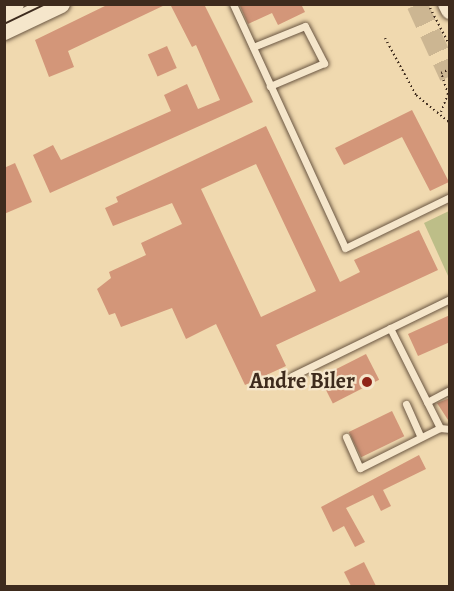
<!DOCTYPE html>
<style>
body{margin:0}
#map{position:relative;width:454px;height:591px;overflow:hidden;background:#f0d9af;font-family:Alegreya,serif}
div>[style]{position:absolute}
[style*='--x']{left:calc(var(--x)*1px);top:calc(var(--y)*1px);width:calc(var(--w)*1px);rotate:calc(var(--a)*1deg)}
.green>*{inset:0;background:#bdbe88}
.building>*{inset:0;background:#d39679;transform-origin:0 0}
.primary-tunnel>*{height:21px;margin-top:-10.5px;transform-origin:0;background:repeating-linear-gradient(90deg,#ccb692 0 21px,transparent 0 31px)}
.path>*{height:2px;margin-top:-1px;transform-origin:0;background:repeating-linear-gradient(90deg,#3e2b1d 0 1.5px,transparent 0 4.5px)}
.roads{filter:drop-shadow(0 0 2px #6a5642) drop-shadow(0 0 2px #6a5642)}
.lane>*{height:7px;margin:-3.5px;padding:0 3.5px;transform-origin:3.5px;border-radius:3.5px;background:#f5e6cb}
.secondary>*{height:18px;margin:-9px;padding:0 9px;transform-origin:9px;border-radius:9px;background:#f5e6cb}
.tram>*{height:1.5px;margin:-0.75px;padding:0 0.75px;transform-origin:0.75px;border-radius:0.75px;background:#3e2b1d}
.dots>*{width:16px;height:16px;translate:-50% -50%;box-sizing:border-box;border:3px solid #f5e6cb;border-radius:50%}
span{translate:-50% -50%;white-space:nowrap;text-align:center;line-height:1.15;-webkit-text-stroke:4.5px #f5e6cb;paint-order:stroke}
.poi-label{font-size:22px;color:#3e2b1d;font-weight:700}
.right{translate:-100% -50%;text-align:right}
.frame{position:absolute;inset:0;border:6px solid #3e2b1d;pointer-events:none}
</style>
<div id="map">
<div class="green">
<div style="clip-path:polygon(449px 211px,449px 278px,424px 223px)"></div>
</div>
<div class="building">
<div style="clip-path:polygon(109px 4px,167px 4px,68px 51px,74px 67px,49px 77px,35px 40px)"></div>
<div style="clip-path:polygon(170px 4px,204px 4px,253px 102px,50px 193px,33px 155px,53px 145px,61px 160px,171px 111px,164px 95px,187px 84px,198px 109px,220px 100px,196px 45px,192px 47px)"></div>
<div style="clip-path:polygon(301px 4px,305px 12px,278px 25px,272px 13px,248px 24px,240px 6px)"></div>
<div style="left:167px;top:46px;width:24px;height:21px;rotate:66deg"></div>
<div style="clip-path:polygon(412px 110px,449px 182px,430px 191px,402px 137px,344px 165px,335px 148px)"></div>
<div style="clip-path:polygon(evenodd,266px 126px,340px 282px,360px 272px,354px 260px,419px 230px,438px 270px,276px 345px,286px 366px,245px 385px,216px 324px,186px 339px,172px 308px,121px 327px,115px 313px,109px 315px,97px 289px,111px 278px,109px 272px,146px 255px,141px 243px,182px 224px,172px 203px,113px 226px,105px 208px,118px 202px,116px 197px,266px 126px,256px 164px,316px 291px,261px 317px,201px 189px,256px 164px)"></div>
<div style="clip-path:polygon(15px 163px,32px 202px,4px 214px,4px 168px)"></div>
<div style="clip-path:polygon(450px 315px,450px 342px,418px 356px,408px 334px)"></div>
<div style="left:366px;top:354px;width:29px;height:52px;rotate:63deg"></div>
<div style="clip-path:polygon(450px 398px,450px 423px,437px 403px)"></div>
<div style="left:392px;top:411px;width:28px;height:48px;rotate:64deg"></div>
<div style="clip-path:polygon(419px 455px,426px 469px,383px 490px,391px 506px,381px 511px,373px 495px,346px 508px,365px 542px,355px 547px,344px 526px,333px 532px,321px 507px)"></div>
<div style="clip-path:polygon(364px 562px,376px 586px,351px 586px,344px 572px)"></div>
</div>
<div class="primary-tunnel">
<div style="--x:417;--y:4;--w:79;--a:65.4"></div>
</div>
<div class="path">
<div style="--x:428;--y:4;--w:47;--a:62.4"></div>
<div style="--x:385;--y:38;--w:65;--a:61.5"></div>
<div style="--x:416;--y:95;--w:44;--a:39.5"></div>
<div style="--x:441;--y:112;--w:19;--a:-69"></div>
<div style="--x:448;--y:94;--w:22;--a:-108"></div>
<div style="--x:441;--y:73;--w:10;--a:-24"></div>
</div>
<div class="roads">
<div class="lane">
<div style="--x:233;--y:4;--w:268;--a:65.3"></div>
<div style="--x:345;--y:248;--w:117;--a:-25.9"></div>
<div style="--x:4;--y:20;--w:38;--a:-25"></div>
<div style="--x:253;--y:47;--w:56;--a:-22"></div>
<div style="--x:305;--y:26;--w:42;--a:62.8"></div>
<div style="--x:324;--y:63;--w:59;--a:156.9"></div>
<div style="--x:390;--y:328;--w:112;--a:63.4"></div>
<div style="--x:440;--y:428;--w:10;--a:6"></div>
<div style="--x:292;--y:376;--w:176;--a:-26"></div>
<div style="--x:427;--y:402;--w:26;--a:-28"></div>
<div style="--x:406;--y:404;--w:36;--a:66"></div>
<div style="--x:346;--y:437;--w:34;--a:66"></div>
<div style="--x:360;--y:468;--w:89;--a:-26.6"></div>
</div>
<div class="secondary">
<div style="--x:447;--y:4;--w:7;--a:63"></div>
<div style="--x:4;--y:9;--w:12;--a:-24"></div>
<div style="--x:4;--y:31;--w:63;--a:-25.3"></div>
</div>
</div>
<div class="tram">
<div style="--x:4;--y:24;--w:47;--a:-25.5"></div>
</div>
<div class="dots">
<div style="left:367px;top:382px;background:#8f2418"></div>
</div>
<div class="poi-label">
<span class="right" style="left:355px;top:382px">Andre Biler</span>
</div>
<div class="frame"></div>
</div>
